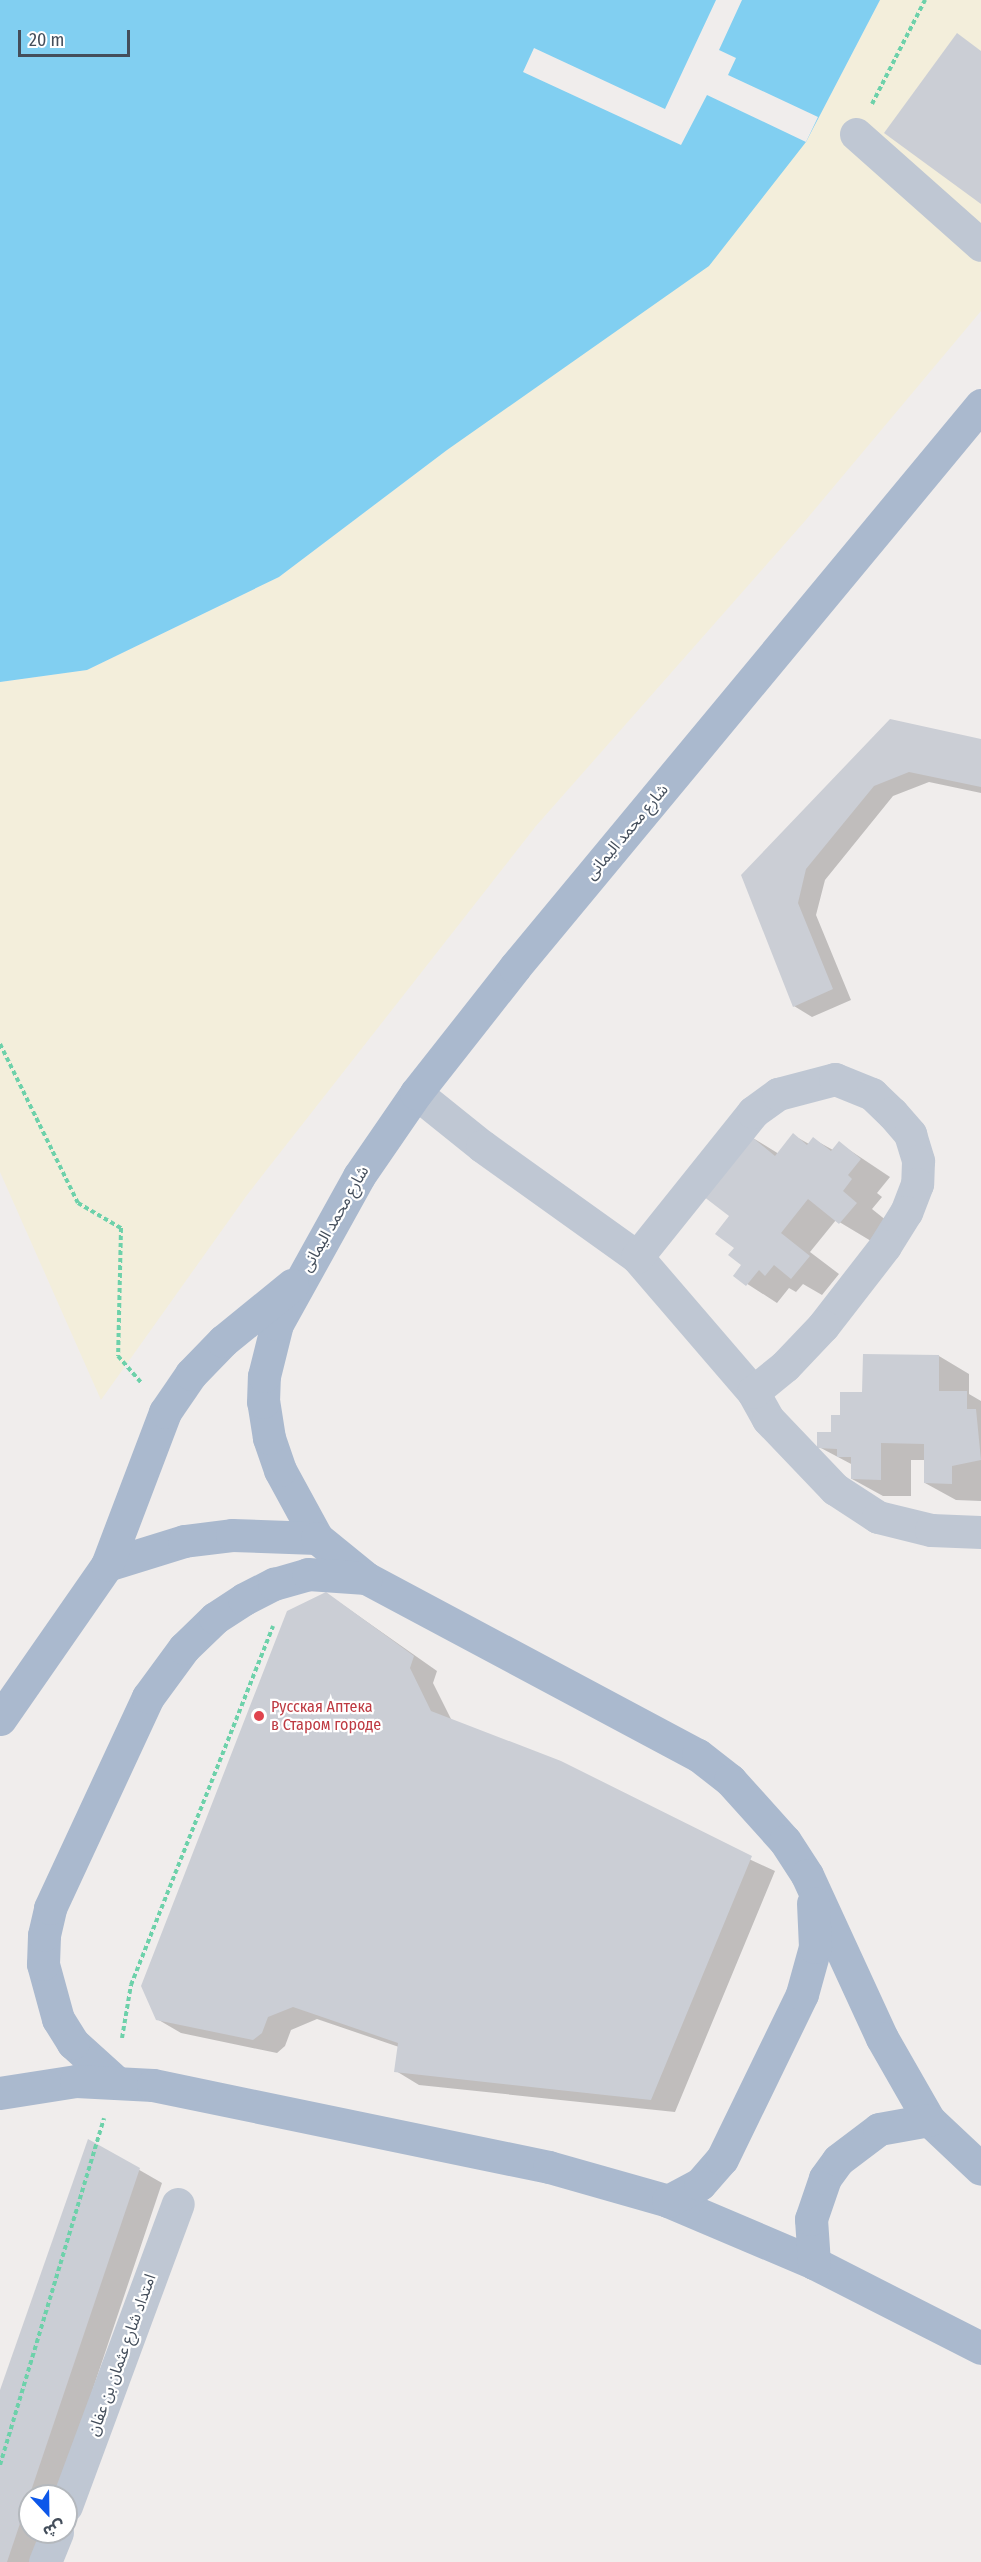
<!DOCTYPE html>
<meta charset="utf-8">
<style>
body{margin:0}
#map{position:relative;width:981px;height:2562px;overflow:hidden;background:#f0edec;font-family:"Fira Sans Condensed","Noto Sans Arabic",sans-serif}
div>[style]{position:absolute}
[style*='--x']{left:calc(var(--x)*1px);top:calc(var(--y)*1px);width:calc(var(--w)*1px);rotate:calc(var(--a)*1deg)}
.sand>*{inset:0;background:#f3eedb}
.water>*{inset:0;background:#81cff1}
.pier>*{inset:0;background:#f0edec}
.shadow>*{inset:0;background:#0003}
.building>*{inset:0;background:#cbced5}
.path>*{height:4px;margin-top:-2px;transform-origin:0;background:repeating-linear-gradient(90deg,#6dd1aa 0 4.5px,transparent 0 7.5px)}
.minor>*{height:33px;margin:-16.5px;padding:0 16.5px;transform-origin:16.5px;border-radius:16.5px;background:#bfc7d3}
.major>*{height:33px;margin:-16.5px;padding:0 16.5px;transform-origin:16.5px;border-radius:16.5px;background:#aab9ce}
.dots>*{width:16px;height:16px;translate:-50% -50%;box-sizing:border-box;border:3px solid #fff;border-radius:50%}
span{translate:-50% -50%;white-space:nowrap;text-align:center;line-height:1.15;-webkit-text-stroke:4.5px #fff;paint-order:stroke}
.street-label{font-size:16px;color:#444e5b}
.health-label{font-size:16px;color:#be3a42}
.left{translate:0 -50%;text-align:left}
.north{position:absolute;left:18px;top:2484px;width:60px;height:60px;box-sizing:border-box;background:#fff;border:2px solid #b4b8bd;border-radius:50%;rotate:158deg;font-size:16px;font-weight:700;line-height:24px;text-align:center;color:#444e5b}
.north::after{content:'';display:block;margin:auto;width:21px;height:27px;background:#0d57e9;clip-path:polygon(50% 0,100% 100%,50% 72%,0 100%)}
.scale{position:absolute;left:18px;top:30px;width:112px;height:27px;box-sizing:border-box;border:3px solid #444e5b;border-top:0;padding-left:8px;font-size:18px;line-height:21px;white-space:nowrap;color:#444e5b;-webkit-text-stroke:4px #fff;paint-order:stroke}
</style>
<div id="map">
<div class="sand">
<div style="clip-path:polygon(880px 0,981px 0,981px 311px,805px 521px,536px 826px,247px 1195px,101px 1400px,0 1172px,0 682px,87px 670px,279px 577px,447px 450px,806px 142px)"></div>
</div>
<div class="water">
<div style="clip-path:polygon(0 0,880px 0,806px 142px,709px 266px,447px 450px,279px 577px,87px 670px,0 682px)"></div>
</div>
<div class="pier">
<div style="clip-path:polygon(716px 0,742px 0,719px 50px,736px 58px,728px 75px,818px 117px,806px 142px,707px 95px,681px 145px,523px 72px,534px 48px,665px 109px)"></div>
</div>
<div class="shadow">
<div style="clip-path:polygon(891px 720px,981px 740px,981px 793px,929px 782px,893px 796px,825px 880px,816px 915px,851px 1000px,812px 1017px,794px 1006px,743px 875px)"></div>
<div style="clip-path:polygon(748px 1135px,779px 1154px,793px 1135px,809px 1144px,813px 1139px,833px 1150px,839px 1143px,890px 1177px,877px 1193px,882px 1197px,872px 1209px,887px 1221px,871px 1241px,836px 1220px,810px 1252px,839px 1274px,822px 1295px,803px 1284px,796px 1292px,789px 1288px,777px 1303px,735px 1276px,743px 1265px,736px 1248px,731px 1216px)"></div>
<div style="clip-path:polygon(939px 1356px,969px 1374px,969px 1394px,981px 1401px,981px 1501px,956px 1500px,925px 1483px,926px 1460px,911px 1460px,911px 1496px,883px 1496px,852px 1479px,853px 1465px,819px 1447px,863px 1394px)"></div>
<div style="clip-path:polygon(326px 1593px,437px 1671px,433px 1683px,452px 1721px,775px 1871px,675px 2112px,419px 2085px,396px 2071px,399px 2047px,317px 2019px,291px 2030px,285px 2046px,277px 2053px,181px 2033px,157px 2019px)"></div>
<div style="clip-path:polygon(89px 2141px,162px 2183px,57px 2496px,30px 2496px,30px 2532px,45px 2532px,35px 2562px,0 2562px,0 2394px)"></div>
</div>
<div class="building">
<div style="clip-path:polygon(957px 33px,981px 51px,981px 204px,884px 133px)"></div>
<div style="clip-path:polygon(890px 719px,981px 739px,981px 787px,909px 772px,874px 786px,806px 869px,798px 903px,833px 989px,793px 1007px,741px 875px)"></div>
<div style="clip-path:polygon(747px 1133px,775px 1156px,793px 1133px,807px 1145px,813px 1137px,831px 1151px,839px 1141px,861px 1159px,848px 1175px,852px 1179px,843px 1191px,857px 1203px,839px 1224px,808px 1199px,781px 1233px,810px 1256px,791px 1279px,774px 1265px,765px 1276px,759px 1270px,746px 1286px,733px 1276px,741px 1265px,728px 1255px,734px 1248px,715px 1234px,729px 1216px,699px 1193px)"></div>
<div style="clip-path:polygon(863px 1354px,939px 1355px,939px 1391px,967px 1391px,967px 1409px,976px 1409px,981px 1460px,952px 1466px,952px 1484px,924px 1483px,924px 1444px,881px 1443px,881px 1480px,851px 1479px,851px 1457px,837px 1457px,837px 1449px,817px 1448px,817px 1432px,831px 1432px,831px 1415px,840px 1415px,840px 1392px,862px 1392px)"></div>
<div style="clip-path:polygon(326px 1592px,414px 1656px,410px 1668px,431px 1711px,561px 1761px,752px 1856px,651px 2100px,394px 2072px,398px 2043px,293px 2007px,268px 2017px,262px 2033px,253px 2040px,156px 2020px,141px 1986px,287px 1611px)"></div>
<div style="clip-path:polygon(88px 2139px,140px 2168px,7px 2562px,0 2562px,0 2390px)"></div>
</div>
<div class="path">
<div style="--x:872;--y:104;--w:117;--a:-63"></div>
<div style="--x:0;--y:1044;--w:177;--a:63.9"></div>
<div style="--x:78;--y:1203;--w:50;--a:30.2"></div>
<div style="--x:121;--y:1228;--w:128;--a:91.3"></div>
<div style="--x:118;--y:1356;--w:37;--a:49"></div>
<div style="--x:122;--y:2038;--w:54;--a:-80.4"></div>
<div style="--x:131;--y:1985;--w:386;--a:-68.4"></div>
<div style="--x:0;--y:2465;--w:362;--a:-73.3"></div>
</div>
<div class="minor">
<div style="--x:856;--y:134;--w:167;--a:41.6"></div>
<div style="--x:416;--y:1093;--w:85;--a:38.8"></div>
<div style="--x:482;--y:1146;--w:191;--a:35.6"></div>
<div style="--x:637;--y:1257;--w:178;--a:49.3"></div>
<div style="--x:753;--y:1392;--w:31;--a:61"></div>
<div style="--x:768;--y:1419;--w:97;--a:46.3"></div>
<div style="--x:835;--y:1489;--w:51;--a:33.1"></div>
<div style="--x:878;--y:1517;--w:55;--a:13.8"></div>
<div style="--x:931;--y:1530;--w:50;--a:2.3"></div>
<div style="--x:637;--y:1257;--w:186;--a:-51.3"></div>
<div style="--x:753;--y:1112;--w:31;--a:-36"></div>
<div style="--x:778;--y:1094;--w:59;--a:-14.7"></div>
<div style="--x:835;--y:1079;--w:40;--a:22"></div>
<div style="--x:872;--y:1094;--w:28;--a:44"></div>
<div style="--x:892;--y:1113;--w:28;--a:49"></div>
<div style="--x:910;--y:1134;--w:28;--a:73"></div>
<div style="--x:918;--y:1161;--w:23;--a:92"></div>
<div style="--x:917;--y:1184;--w:30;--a:111"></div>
<div style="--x:906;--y:1212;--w:40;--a:122"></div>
<div style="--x:885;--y:1246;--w:101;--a:127.8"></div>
<div style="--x:823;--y:1326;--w:55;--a:133.5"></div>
<div style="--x:785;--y:1366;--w:41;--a:140.9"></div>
<div style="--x:66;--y:2506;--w:322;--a:-69.7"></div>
<div style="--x:45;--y:2562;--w:32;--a:-68"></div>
</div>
<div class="major">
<div style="--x:317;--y:1538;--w:77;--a:-118.6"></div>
<div style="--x:280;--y:1470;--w:34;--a:-109"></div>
<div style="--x:269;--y:1438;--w:36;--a:-99"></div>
<div style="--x:263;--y:1402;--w:26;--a:-88"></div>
<div style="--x:264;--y:1376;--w:54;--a:-76"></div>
<div style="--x:277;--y:1324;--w:169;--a:-61"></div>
<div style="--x:359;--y:1176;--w:101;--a:-55.5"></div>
<div style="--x:416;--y:1093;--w:160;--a:-51.8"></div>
<div style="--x:515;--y:967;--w:730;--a:-50.34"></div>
<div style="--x:107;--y:1565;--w:81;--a:-17.3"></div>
<div style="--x:184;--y:1541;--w:48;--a:-7.1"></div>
<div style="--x:232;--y:1535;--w:85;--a:2"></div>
<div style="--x:317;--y:1538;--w:63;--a:39.2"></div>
<div style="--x:366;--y:1578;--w:376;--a:28.1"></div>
<div style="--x:698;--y:1755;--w:41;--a:38"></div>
<div style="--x:730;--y:1780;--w:82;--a:48"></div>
<div style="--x:785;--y:1841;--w:40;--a:57.1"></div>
<div style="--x:807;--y:1875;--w:179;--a:65.3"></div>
<div style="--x:882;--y:2038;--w:95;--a:60.2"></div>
<div style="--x:929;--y:2120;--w:71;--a:43.3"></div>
<div style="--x:0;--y:1719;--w:188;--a:-55.2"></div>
<div style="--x:107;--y:1565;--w:164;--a:-69.2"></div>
<div style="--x:165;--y:1412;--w:46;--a:-55.6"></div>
<div style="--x:191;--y:1374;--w:46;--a:-45.9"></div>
<div style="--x:223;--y:1341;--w:89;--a:-39.1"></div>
<div style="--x:115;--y:2081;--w:57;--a:-137.9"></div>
<div style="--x:73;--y:2043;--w:28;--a:-122"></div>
<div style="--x:58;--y:2019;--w:57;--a:-105.3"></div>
<div style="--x:43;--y:1964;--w:29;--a:-88"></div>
<div style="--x:44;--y:1935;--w:28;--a:-77"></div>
<div style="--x:50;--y:1908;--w:233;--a:-65.1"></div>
<div style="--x:148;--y:1697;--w:61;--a:-53.7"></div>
<div style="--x:184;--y:1648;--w:43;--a:-44.1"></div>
<div style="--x:215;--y:1618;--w:35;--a:-33"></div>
<div style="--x:244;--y:1599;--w:34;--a:-27"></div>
<div style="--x:274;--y:1584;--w:35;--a:-16"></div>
<div style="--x:308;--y:1574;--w:58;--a:3.9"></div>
<div style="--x:0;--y:2093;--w:77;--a:-9"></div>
<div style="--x:76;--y:2081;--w:77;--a:3"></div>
<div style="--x:153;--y:2085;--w:404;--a:11.7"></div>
<div style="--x:549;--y:2167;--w:124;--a:15.9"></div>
<div style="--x:668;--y:2201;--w:159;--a:23"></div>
<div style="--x:814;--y:2263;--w:187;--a:27"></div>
<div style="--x:668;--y:2201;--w:36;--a:-28"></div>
<div style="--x:700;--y:2184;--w:33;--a:-49"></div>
<div style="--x:722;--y:2159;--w:183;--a:-64.1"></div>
<div style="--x:802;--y:1994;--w:49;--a:-74.5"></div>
<div style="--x:815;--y:1947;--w:44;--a:-92.6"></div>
<div style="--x:814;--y:2263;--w:44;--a:-93.9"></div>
<div style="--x:811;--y:2219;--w:43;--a:-71.1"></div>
<div style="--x:825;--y:2178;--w:22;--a:-54"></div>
<div style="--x:838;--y:2160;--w:51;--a:-37.1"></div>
<div style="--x:879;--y:2129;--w:51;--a:-10.2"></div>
</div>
<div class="dots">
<div style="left:259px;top:1716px;background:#e0444e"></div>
</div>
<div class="street-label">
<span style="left:627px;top:832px;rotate:-50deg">شارع محمد اليمانى</span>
<span style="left:335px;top:1219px;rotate:-60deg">شارع محمد اليمانى</span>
<span style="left:122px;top:2355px;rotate:-70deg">امتداد شارع عثمان بن عفان</span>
</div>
<div class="health-label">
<span class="left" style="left:271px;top:1716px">Русская Аптека<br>в Старом городе</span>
</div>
<div class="north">ش</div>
<div class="scale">20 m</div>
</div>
